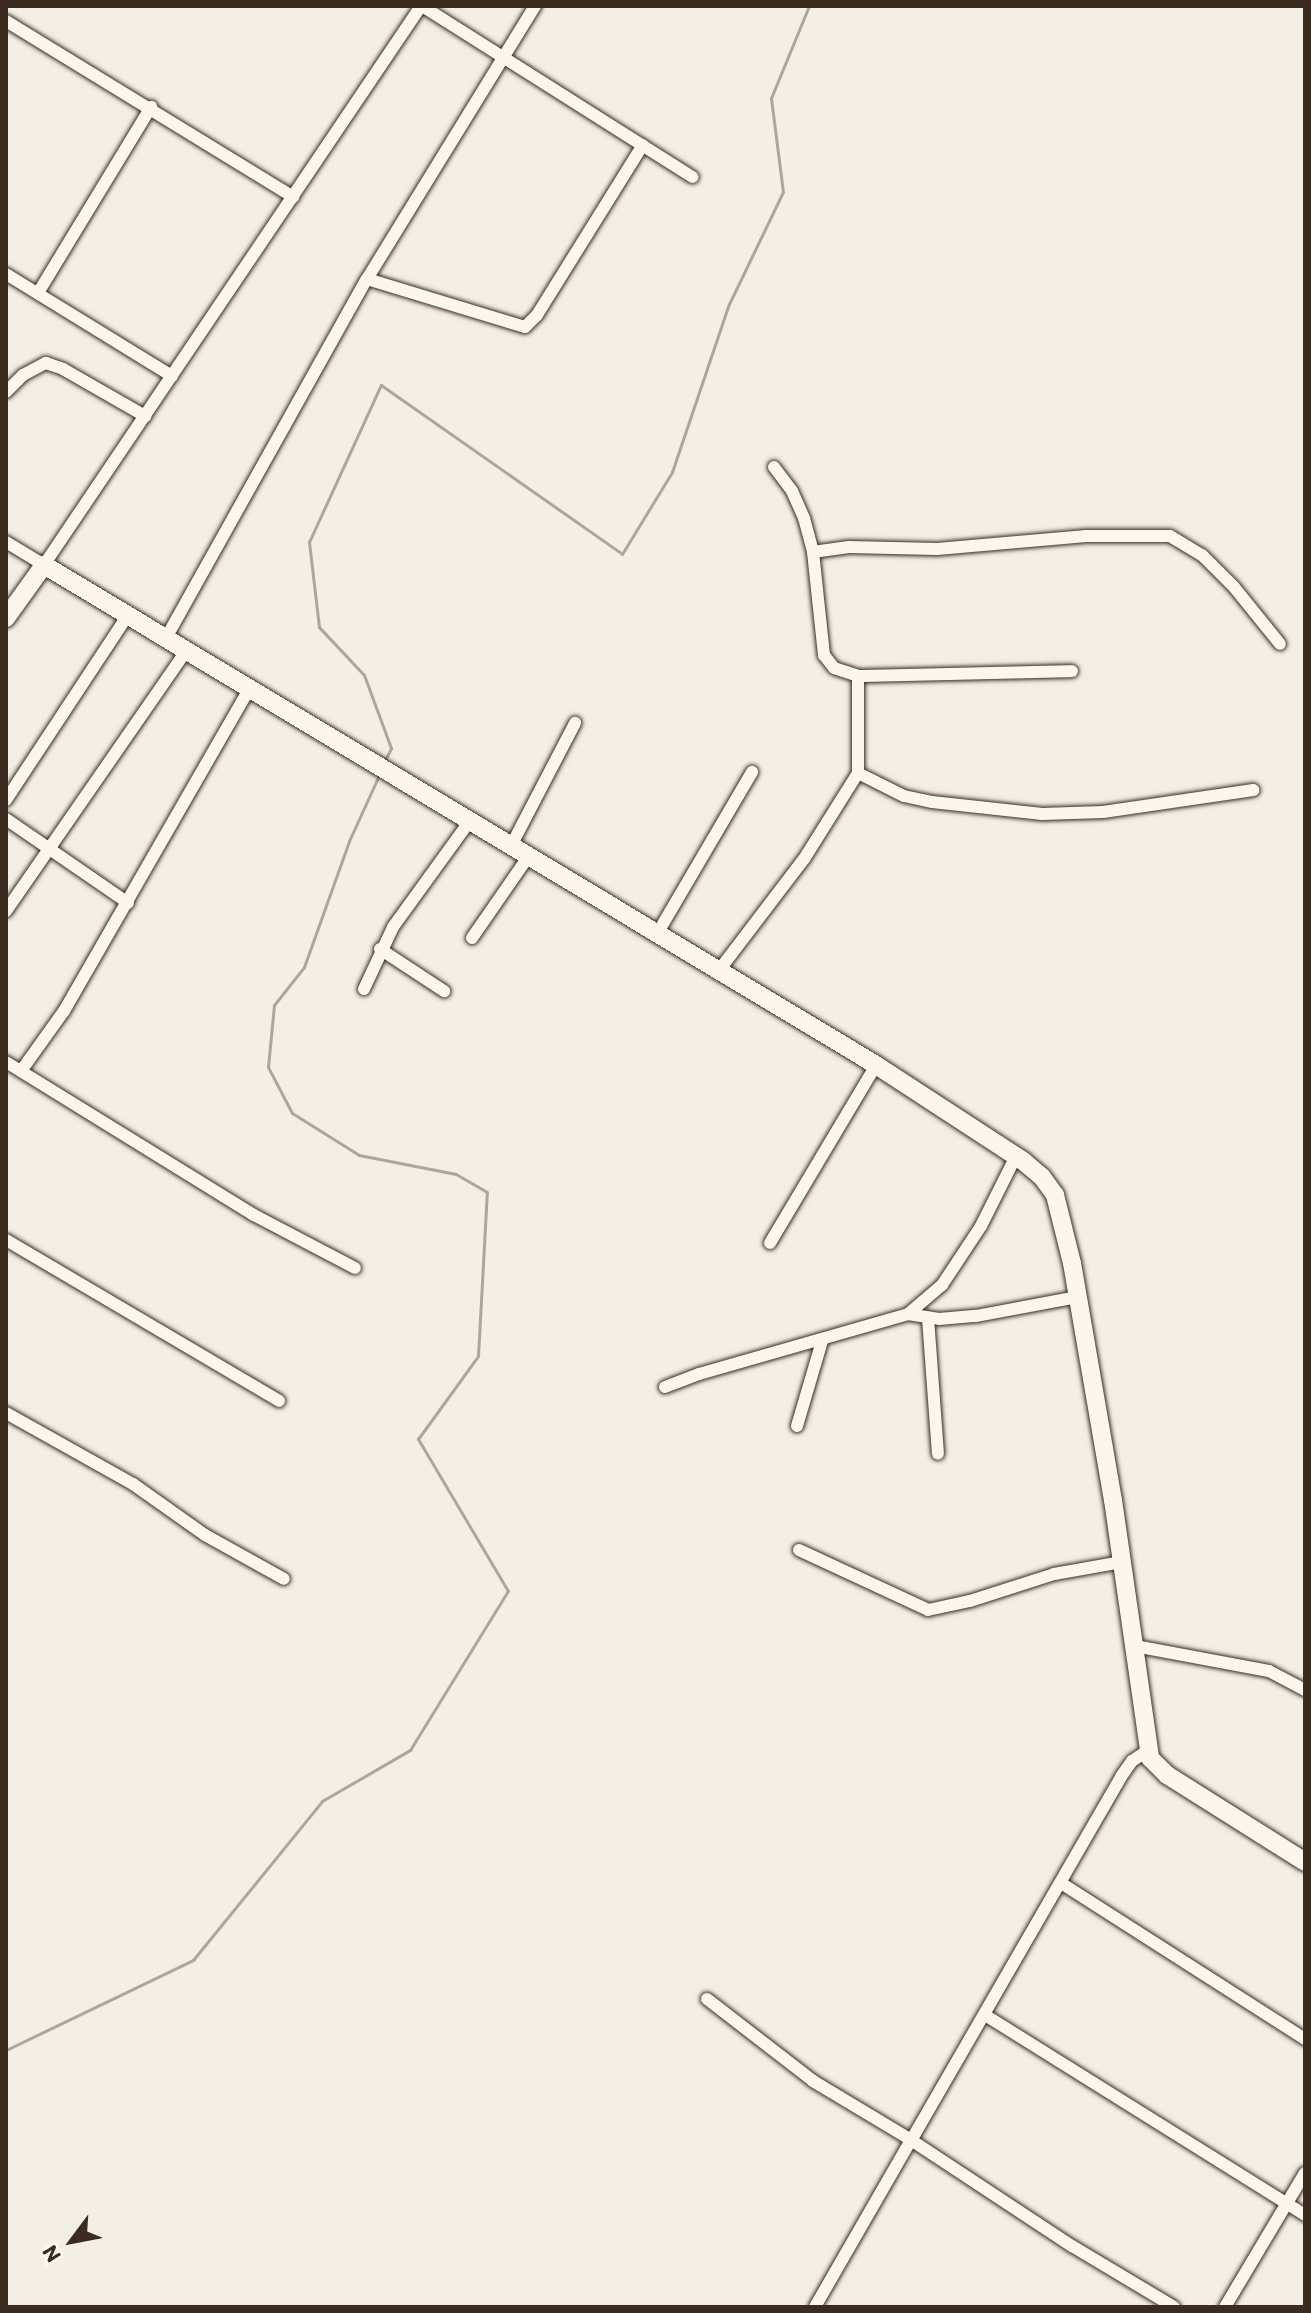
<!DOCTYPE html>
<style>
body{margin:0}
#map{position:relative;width:1311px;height:2313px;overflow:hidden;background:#f3efe4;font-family:Itim,sans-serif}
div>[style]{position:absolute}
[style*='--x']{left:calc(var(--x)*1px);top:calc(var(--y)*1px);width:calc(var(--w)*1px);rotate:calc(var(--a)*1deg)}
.stream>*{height:3px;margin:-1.5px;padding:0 1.5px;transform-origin:1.5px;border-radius:1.5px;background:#afa69a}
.roads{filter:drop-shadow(0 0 2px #3b2a1e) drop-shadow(0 0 2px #3b2a1e)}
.minor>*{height:12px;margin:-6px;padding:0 6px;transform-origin:6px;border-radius:6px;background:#fbf7ec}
.highway>*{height:18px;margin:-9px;padding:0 9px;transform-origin:9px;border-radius:9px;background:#fbf7ec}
span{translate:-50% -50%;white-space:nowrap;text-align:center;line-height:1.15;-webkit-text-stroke:6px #fbf7ec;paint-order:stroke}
.frame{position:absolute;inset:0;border:8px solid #3b2a1e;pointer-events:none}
.north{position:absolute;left:32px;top:2201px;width:80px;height:80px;-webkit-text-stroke:6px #fbf7ec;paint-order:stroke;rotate:238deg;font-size:22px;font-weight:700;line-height:32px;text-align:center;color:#3b2a1e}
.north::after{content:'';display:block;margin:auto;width:28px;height:36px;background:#3b2a1e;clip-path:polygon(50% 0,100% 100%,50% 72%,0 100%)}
</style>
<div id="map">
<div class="stream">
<div style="--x:384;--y:762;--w:16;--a:-63"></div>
<div style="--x:391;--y:748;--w:78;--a:-110.3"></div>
<div style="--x:364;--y:675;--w:66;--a:-133.2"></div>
<div style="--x:319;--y:627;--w:86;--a:-96.7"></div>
<div style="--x:309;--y:542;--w:173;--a:-65.4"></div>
<div style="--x:381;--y:385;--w:294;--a:35"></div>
<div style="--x:622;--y:554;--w:96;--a:-58.6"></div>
<div style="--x:672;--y:472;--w:177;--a:-71.3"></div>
<div style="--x:729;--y:304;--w:124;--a:-64.3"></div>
<div style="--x:783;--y:192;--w:95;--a:-97.3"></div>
<div style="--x:771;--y:98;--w:100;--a:-67.6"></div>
<div style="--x:6;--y:2050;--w:208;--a:-25.7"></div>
<div style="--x:193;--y:1960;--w:205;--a:-50.9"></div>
<div style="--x:322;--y:1801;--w:102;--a:-30.1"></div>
<div style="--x:410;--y:1750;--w:187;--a:-58.4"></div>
<div style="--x:508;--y:1591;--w:177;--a:-120.6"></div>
<div style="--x:418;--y:1439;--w:102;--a:-54.1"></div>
<div style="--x:478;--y:1356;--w:164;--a:-86.9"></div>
<div style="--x:487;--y:1192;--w:36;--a:-150"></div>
<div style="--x:456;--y:1174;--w:99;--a:-168.9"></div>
<div style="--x:359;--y:1155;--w:79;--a:-147.9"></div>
<div style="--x:292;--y:1113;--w:52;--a:-117.6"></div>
<div style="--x:268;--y:1067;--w:62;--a:-84.5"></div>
<div style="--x:274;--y:1005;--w:48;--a:-51.7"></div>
<div style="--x:304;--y:967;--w:134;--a:-70.3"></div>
<div style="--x:349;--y:841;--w:75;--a:-65.5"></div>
</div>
<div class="roads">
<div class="minor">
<div style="--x:422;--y:6;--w:320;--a:32.3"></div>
<div style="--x:6;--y:21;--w:337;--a:31.5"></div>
<div style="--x:6;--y:274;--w:195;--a:31.6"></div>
<div style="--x:367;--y:279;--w:165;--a:16.9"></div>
<div style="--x:525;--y:327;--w:17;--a:-45"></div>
<div style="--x:537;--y:315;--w:200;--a:-58.1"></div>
<div style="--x:38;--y:293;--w:218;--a:-58.7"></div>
<div style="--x:6;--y:392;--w:24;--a:-45"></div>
<div style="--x:23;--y:375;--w:26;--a:-28"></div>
<div style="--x:46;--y:363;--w:18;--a:19"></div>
<div style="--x:63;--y:369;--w:95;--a:29.8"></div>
<div style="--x:774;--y:467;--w:30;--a:53"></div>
<div style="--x:792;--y:491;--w:30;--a:66"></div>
<div style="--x:804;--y:518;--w:35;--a:75"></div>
<div style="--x:813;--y:552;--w:104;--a:83.9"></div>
<div style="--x:824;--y:655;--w:16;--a:52"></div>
<div style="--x:834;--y:668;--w:25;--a:18"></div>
<div style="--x:858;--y:676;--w:214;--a:-1.3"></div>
<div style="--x:6;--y:542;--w:44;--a:31.2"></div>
<div style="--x:44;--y:565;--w:674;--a:-56"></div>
<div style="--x:813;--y:552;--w:36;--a:-8"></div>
<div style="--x:849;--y:547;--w:88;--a:1.3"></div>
<div style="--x:937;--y:549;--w:150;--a:-5"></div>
<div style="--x:1086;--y:536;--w:84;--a:0"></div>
<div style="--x:1170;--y:536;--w:37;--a:31"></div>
<div style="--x:1202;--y:555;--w:45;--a:45"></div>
<div style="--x:1234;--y:587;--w:73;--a:51.1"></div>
<div style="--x:166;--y:638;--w:411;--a:-60.8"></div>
<div style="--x:367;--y:279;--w:321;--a:-58.4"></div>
<div style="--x:858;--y:773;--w:51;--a:26.6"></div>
<div style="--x:904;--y:796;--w:29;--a:12"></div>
<div style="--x:932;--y:802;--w:111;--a:6.2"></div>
<div style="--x:1042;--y:814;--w:61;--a:-1.9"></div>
<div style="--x:1103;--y:812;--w:152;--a:-8.3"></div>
<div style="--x:6;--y:800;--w:222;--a:-56.6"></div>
<div style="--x:6;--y:819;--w:148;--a:34.5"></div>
<div style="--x:511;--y:846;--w:139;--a:-62.5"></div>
<div style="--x:6;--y:911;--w:318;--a:-55.3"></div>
<div style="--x:657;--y:934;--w:188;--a:-59.6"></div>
<div style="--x:472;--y:938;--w:98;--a:-55.3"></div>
<div style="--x:380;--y:949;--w:77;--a:33.3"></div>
<div style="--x:717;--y:973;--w:143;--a:-52.7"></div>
<div style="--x:804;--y:859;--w:102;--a:-57.9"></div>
<div style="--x:858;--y:773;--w:97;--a:-90"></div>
<div style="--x:364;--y:989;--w:68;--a:-64.9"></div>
<div style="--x:393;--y:927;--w:130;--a:-54.1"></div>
<div style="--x:6;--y:1062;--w:291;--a:31.7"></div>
<div style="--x:254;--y:1215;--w:114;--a:27.7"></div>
<div style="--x:21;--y:1071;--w:74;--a:-54.4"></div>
<div style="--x:64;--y:1011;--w:373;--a:-60.1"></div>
<div style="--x:6;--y:1240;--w:317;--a:30.5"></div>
<div style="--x:770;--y:1243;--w:207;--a:-59.2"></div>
<div style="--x:908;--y:1314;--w:45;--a:-40.5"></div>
<div style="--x:942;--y:1285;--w:71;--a:-56.5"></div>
<div style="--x:981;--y:1226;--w:78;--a:-63.4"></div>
<div style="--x:928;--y:1318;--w:136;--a:85.8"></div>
<div style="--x:665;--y:1387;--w:36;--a:-21"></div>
<div style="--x:699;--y:1374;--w:217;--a:-16"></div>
<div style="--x:908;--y:1314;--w:31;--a:9"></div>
<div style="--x:939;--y:1319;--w:37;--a:-5"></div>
<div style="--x:976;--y:1316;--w:104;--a:-10.6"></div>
<div style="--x:6;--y:1413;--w:145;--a:29.2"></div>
<div style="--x:133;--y:1484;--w:88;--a:35.3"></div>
<div style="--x:205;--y:1535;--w:90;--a:29.1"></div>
<div style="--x:797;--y:1426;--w:89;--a:-73.6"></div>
<div style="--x:799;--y:1550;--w:142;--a:24.9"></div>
<div style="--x:928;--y:1610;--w:43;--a:-12.1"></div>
<div style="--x:970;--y:1601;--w:88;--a:-17.8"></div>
<div style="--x:1054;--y:1574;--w:69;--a:-10"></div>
<div style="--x:1135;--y:1646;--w:136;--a:10.6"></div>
<div style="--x:1269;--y:1671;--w:41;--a:27.8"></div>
<div style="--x:1147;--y:1751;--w:18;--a:146"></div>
<div style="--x:1132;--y:1761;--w:19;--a:125"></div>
<div style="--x:1121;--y:1777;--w:419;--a:120"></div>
<div style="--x:911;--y:2140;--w:193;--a:33.4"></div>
<div style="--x:1072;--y:2246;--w:119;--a:30.9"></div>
<div style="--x:1061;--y:1883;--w:290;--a:32.6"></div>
<div style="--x:707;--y:1999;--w:134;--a:37.7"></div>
<div style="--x:813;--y:2081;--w:114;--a:31"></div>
<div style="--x:911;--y:2140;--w:193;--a:119.9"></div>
<div style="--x:985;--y:2015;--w:377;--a:32"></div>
<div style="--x:1225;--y:2307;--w:156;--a:-59.2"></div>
</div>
<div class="highway">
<div style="--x:6;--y:618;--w:65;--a:-54.4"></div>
<div style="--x:44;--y:565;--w:971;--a:31"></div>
<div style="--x:876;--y:1065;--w:176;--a:33.1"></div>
<div style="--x:1023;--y:1161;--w:25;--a:40"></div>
<div style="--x:1042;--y:1177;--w:22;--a:54"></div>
<div style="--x:1055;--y:1195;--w:70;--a:76"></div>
<div style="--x:1072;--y:1263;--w:241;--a:80.2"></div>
<div style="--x:1113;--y:1500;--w:261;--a:81.8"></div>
<div style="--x:1150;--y:1758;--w:24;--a:45"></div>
<div style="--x:1167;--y:1775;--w:163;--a:32.2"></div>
</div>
</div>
<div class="frame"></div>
<div class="north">N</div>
</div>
